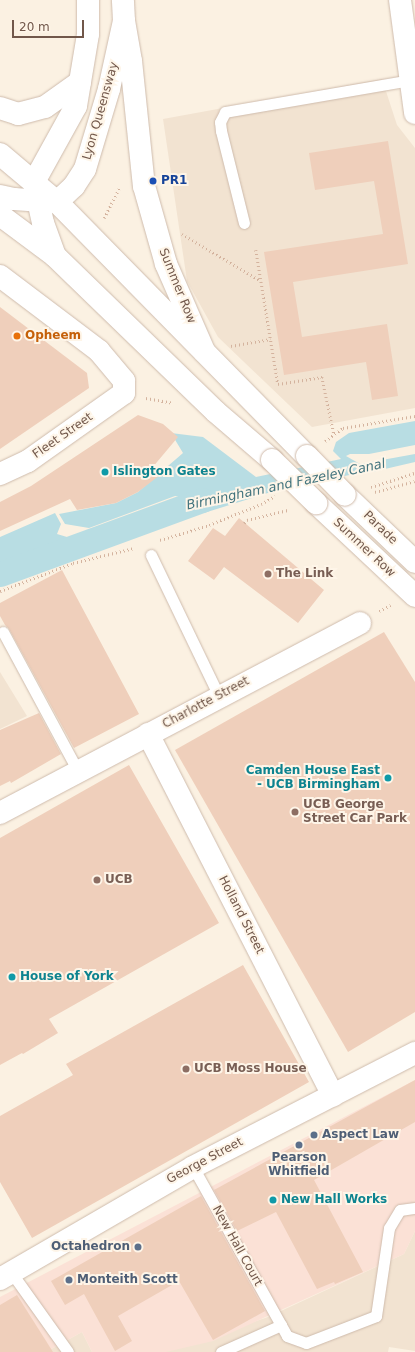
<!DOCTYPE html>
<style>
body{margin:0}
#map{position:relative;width:415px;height:1352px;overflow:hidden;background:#fbf1e2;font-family:"DejaVu Sans",sans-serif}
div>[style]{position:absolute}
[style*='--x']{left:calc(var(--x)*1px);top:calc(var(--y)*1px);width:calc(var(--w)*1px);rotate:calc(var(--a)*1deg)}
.residential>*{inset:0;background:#f2e3d1}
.commercial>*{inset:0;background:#fbe1d6}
.water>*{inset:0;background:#b8dde3}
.canal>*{height:25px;margin:-12.5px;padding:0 12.5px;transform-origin:12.5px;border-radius:12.5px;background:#b8dde3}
.building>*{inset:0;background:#efcfbb}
.path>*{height:2.5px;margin-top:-1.25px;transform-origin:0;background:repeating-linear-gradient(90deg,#d4b39e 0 1px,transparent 0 4px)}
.roads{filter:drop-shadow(0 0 1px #cebbac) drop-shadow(0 0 1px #cebbac)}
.lane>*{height:11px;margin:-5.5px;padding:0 5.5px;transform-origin:5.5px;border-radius:5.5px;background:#fff}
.street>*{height:22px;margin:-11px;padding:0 11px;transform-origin:11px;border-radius:11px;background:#fff}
.secondary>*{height:22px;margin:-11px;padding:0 11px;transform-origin:11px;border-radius:11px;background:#fff}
.bridges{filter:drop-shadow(0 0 1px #d0baa9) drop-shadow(0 0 1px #d0baa9)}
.secondary-bridge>*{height:22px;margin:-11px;padding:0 11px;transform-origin:11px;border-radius:11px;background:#fff}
.dots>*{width:11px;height:11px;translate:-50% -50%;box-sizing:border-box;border:2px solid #fef5e8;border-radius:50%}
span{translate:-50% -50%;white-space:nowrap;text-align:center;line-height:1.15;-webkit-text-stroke:4px #fef5e8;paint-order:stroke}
.street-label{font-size:12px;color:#71574a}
.transit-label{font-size:12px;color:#164399;font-weight:700}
.left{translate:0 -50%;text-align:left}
.food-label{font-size:12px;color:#c56008;font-weight:700}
.culture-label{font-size:12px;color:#0d838f;font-weight:700}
.right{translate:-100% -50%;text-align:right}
.education-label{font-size:12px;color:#785e54;font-weight:700}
.service-label{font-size:12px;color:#4e5e75;font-weight:700}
.water-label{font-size:13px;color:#42737d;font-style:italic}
.scale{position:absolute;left:12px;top:20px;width:72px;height:18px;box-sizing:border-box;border:2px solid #71574a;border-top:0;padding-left:5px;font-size:12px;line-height:14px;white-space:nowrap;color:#71574a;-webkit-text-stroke:3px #fef5e8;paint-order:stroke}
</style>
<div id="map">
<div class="residential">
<div style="clip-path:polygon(382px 79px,397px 125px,415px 148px,415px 408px,312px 427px,218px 337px,187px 281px,163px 119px)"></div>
<div style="clip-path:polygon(0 672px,27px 716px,0 729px)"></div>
<div style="clip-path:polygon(415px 1231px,415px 1351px,389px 1347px,388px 1352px,164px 1352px,268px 1317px,404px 1254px)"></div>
<div style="clip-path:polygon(82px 1332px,92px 1352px,46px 1352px)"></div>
</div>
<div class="commercial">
<div style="clip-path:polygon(415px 1080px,415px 1231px,404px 1254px,213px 1341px,166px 1352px,92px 1352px,82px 1332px,46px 1352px,0 1352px,0 1297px)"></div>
</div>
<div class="water">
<div style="clip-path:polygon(415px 421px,415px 445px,369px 454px,350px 454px,346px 456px,360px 464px,415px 454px,415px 462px,372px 472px,371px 471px,270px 490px,271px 492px,204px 513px,186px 510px,171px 512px,185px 501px,186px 497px,175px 496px,89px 528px,65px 524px,59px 514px,116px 503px,138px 492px,183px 453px,171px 433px,203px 437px,256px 477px,341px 459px,333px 451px,336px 442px,349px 433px)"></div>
<div style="clip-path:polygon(55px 513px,61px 524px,57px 534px,87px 543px,73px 553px,68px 561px,0 587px,0 537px)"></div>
</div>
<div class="canal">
<div style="--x:0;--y:574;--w:215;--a:-20.1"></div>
</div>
<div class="building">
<div style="clip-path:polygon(388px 141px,408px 264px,293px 282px,302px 337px,387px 324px,398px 396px,372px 400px,366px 362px,284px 375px,264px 252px,383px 234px,374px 181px,315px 190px,309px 153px)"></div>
<div style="clip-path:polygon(0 307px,87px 373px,89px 388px,0 449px)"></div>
<div style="clip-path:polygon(138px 415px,163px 424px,178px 437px,152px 468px,160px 475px,138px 492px,116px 503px,77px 510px,70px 499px,0 531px,0 502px,31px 486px)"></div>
<div style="clip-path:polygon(239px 518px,324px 590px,298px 623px,224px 567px,214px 580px,188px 561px,213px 528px,225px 536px)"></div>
<div style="clip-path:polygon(62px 570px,139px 714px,74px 748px,9px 629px,5px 625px,0 616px,0 603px)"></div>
<div style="clip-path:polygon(384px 632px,415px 682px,415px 1012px,348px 1052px,175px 750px)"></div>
<div style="clip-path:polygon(39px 713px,61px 754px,11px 783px,10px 781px,0 786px,0 730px)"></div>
<div style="clip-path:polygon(129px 765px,219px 923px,49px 1019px,58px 1033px,23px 1054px,22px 1053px,0 1065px,0 838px)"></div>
<div style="clip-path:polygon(243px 965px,309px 1082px,32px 1238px,0 1182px,0 1116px,73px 1075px,66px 1064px)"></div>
<div style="clip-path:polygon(415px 1080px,415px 1122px,314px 1180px,363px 1272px,335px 1284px,334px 1282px,317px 1289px,276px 1212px,237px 1231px,214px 1190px)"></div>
<div style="clip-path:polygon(201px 1196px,265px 1311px,213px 1340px,179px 1281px,118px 1316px,132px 1341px,115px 1351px,84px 1294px,65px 1305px,51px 1281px)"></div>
<div style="clip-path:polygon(17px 1295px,53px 1352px,0 1352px,0 1305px)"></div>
</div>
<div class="path">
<div style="--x:104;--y:218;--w:35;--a:-63"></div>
<div style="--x:182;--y:234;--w:92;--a:30.7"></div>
<div style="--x:256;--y:250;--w:136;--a:80.7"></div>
<div style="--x:278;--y:384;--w:45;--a:-9"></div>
<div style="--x:322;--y:377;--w:58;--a:78.1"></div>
<div style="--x:231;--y:346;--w:40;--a:-10"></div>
<div style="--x:146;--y:398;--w:27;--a:10"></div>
<div style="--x:325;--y:441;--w:22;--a:-36"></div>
<div style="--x:343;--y:428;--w:73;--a:-9.5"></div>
<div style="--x:371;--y:487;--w:46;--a:-17.7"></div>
<div style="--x:375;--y:492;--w:41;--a:-15.4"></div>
<div style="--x:244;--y:523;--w:4;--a:-45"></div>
<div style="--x:247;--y:520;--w:42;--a:-13.7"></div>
<div style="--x:160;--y:540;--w:51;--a:-17"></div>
<div style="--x:209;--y:525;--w:56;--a:-22"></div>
<div style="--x:261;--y:504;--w:16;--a:-30"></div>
<div style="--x:0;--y:591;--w:78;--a:-21"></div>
<div style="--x:73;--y:563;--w:63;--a:-13.8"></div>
<div style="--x:379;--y:611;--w:13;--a:-27"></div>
</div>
<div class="roads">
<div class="lane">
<div style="--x:244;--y:223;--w:95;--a:-104"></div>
<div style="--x:221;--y:131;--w:9;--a:-96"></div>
<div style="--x:220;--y:122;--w:11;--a:-63"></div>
<div style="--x:225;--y:112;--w:188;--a:-9.8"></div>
<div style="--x:151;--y:555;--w:157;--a:64.3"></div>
<div style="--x:3;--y:632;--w:158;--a:61.7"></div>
<div style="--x:193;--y:1167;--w:193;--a:60.9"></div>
<div style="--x:287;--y:1336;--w:20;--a:20"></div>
<div style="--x:306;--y:1343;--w:75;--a:-21.1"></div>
<div style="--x:376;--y:1316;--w:89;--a:-81.6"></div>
<div style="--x:389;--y:1228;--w:21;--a:-59"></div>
<div style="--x:400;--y:1210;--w:15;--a:-8"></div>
<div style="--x:11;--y:1272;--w:98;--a:54.5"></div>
<div style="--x:221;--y:1352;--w:66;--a:-24.2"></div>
</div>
<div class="street">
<div style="--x:400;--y:0;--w:114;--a:82.4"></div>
<div style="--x:124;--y:21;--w:41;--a:80.1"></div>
<div style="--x:131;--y:61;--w:126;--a:84.1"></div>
<div style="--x:144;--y:186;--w:81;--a:74.2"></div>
<div style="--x:166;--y:264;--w:95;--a:66.4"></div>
<div style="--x:0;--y:108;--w:19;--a:18"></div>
<div style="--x:18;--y:114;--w:28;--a:-15"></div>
<div style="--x:45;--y:107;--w:43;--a:-35.5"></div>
<div style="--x:0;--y:196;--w:14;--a:12"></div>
<div style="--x:14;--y:199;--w:43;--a:4"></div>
<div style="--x:57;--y:202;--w:23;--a:-43"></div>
<div style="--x:74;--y:186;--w:20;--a:-57"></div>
<div style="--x:85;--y:169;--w:84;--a:-73.3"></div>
<div style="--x:109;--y:89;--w:70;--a:-77.6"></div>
<div style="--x:124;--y:21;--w:21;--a:-93"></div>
<div style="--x:55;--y:256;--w:35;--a:-110"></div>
<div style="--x:43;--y:223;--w:42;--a:-102.4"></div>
<div style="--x:34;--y:182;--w:87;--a:-61.1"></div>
<div style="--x:76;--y:106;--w:73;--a:-80.5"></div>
<div style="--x:88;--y:34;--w:34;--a:-90"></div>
<div style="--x:0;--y:276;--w:124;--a:37.1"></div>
<div style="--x:99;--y:351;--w:39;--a:50"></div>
<div style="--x:124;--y:381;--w:12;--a:90"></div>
<div style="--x:124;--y:393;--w:118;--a:144.7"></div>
<div style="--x:28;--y:461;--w:31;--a:155"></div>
<div style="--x:148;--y:734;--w:406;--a:62.9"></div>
<div style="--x:0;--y:813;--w:407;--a:-27.8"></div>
<div style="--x:0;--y:1279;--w:223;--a:-30.1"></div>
<div style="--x:193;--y:1167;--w:250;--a:-27.2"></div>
</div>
<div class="secondary">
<div style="--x:0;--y:154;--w:75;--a:40.1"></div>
<div style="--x:57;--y:202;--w:356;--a:45.5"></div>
<div style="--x:0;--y:215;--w:69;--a:36.7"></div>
<div style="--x:55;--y:256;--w:224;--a:44.1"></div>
<div style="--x:216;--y:412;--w:74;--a:40.6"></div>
<div style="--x:345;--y:495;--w:97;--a:43.7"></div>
<div style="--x:316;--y:503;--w:136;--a:43.2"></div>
</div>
</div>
<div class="bridges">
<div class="secondary-bridge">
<div style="--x:307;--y:456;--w:54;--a:45.7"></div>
<div style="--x:272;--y:460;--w:62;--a:44.3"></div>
</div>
</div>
<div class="dots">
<div style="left:153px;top:181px;background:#1a4fb4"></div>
<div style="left:17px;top:336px;background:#e8710a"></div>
<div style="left:105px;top:472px;background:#0f9aa8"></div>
<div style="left:268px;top:574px;background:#8d6e63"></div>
<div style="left:388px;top:778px;background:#0f9aa8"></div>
<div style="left:295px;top:812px;background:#8d6e63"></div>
<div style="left:97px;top:880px;background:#8d6e63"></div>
<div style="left:12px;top:977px;background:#0f9aa8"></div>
<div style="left:186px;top:1069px;background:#8d6e63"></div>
<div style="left:314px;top:1135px;background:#5c6f8a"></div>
<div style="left:299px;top:1145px;background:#5c6f8a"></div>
<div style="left:273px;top:1200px;background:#0f9aa8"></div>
<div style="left:138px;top:1247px;background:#5c6f8a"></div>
<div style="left:69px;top:1280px;background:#5c6f8a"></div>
</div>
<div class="street-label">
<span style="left:101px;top:111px;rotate:-74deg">Lyon Queensway</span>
<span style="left:177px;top:286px;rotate:68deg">Summer Row</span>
<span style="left:63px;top:436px;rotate:-35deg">Fleet Street</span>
<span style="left:380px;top:528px;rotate:44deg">Parade</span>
<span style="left:364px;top:548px;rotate:43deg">Summer Row</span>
<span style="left:206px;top:703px;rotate:-28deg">Charlotte Street</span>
<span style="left:241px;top:915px;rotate:63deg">Holland Street</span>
<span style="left:205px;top:1161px;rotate:-28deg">George Street</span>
<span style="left:237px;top:1246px;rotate:61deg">New Hall Court</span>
</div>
<div class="transit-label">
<span class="left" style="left:161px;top:181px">PR1</span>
</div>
<div class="food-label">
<span class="left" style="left:25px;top:336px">Opheem</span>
</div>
<div class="culture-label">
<span class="left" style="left:113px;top:472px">Islington Gates</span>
<span class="right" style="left:380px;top:778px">Camden House East<br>- UCB Birmingham</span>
<span class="left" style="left:20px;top:977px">House of York</span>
<span class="left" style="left:281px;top:1200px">New Hall Works</span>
</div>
<div class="education-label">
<span class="left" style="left:276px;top:574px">The Link</span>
<span class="left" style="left:303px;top:812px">UCB George<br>Street Car Park</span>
<span class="left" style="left:105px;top:880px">UCB</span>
<span class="left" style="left:194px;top:1069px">UCB Moss House</span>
</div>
<div class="service-label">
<span class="left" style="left:322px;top:1135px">Aspect Law</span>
<span style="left:299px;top:1165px">Pearson<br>Whitfield</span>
<span class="right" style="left:130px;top:1247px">Octahedron</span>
<span class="left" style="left:77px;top:1280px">Monteith Scott</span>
</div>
<div class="water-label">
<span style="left:286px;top:485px;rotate:-12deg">Birmingham and Fazeley Canal</span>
</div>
<div class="scale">20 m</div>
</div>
